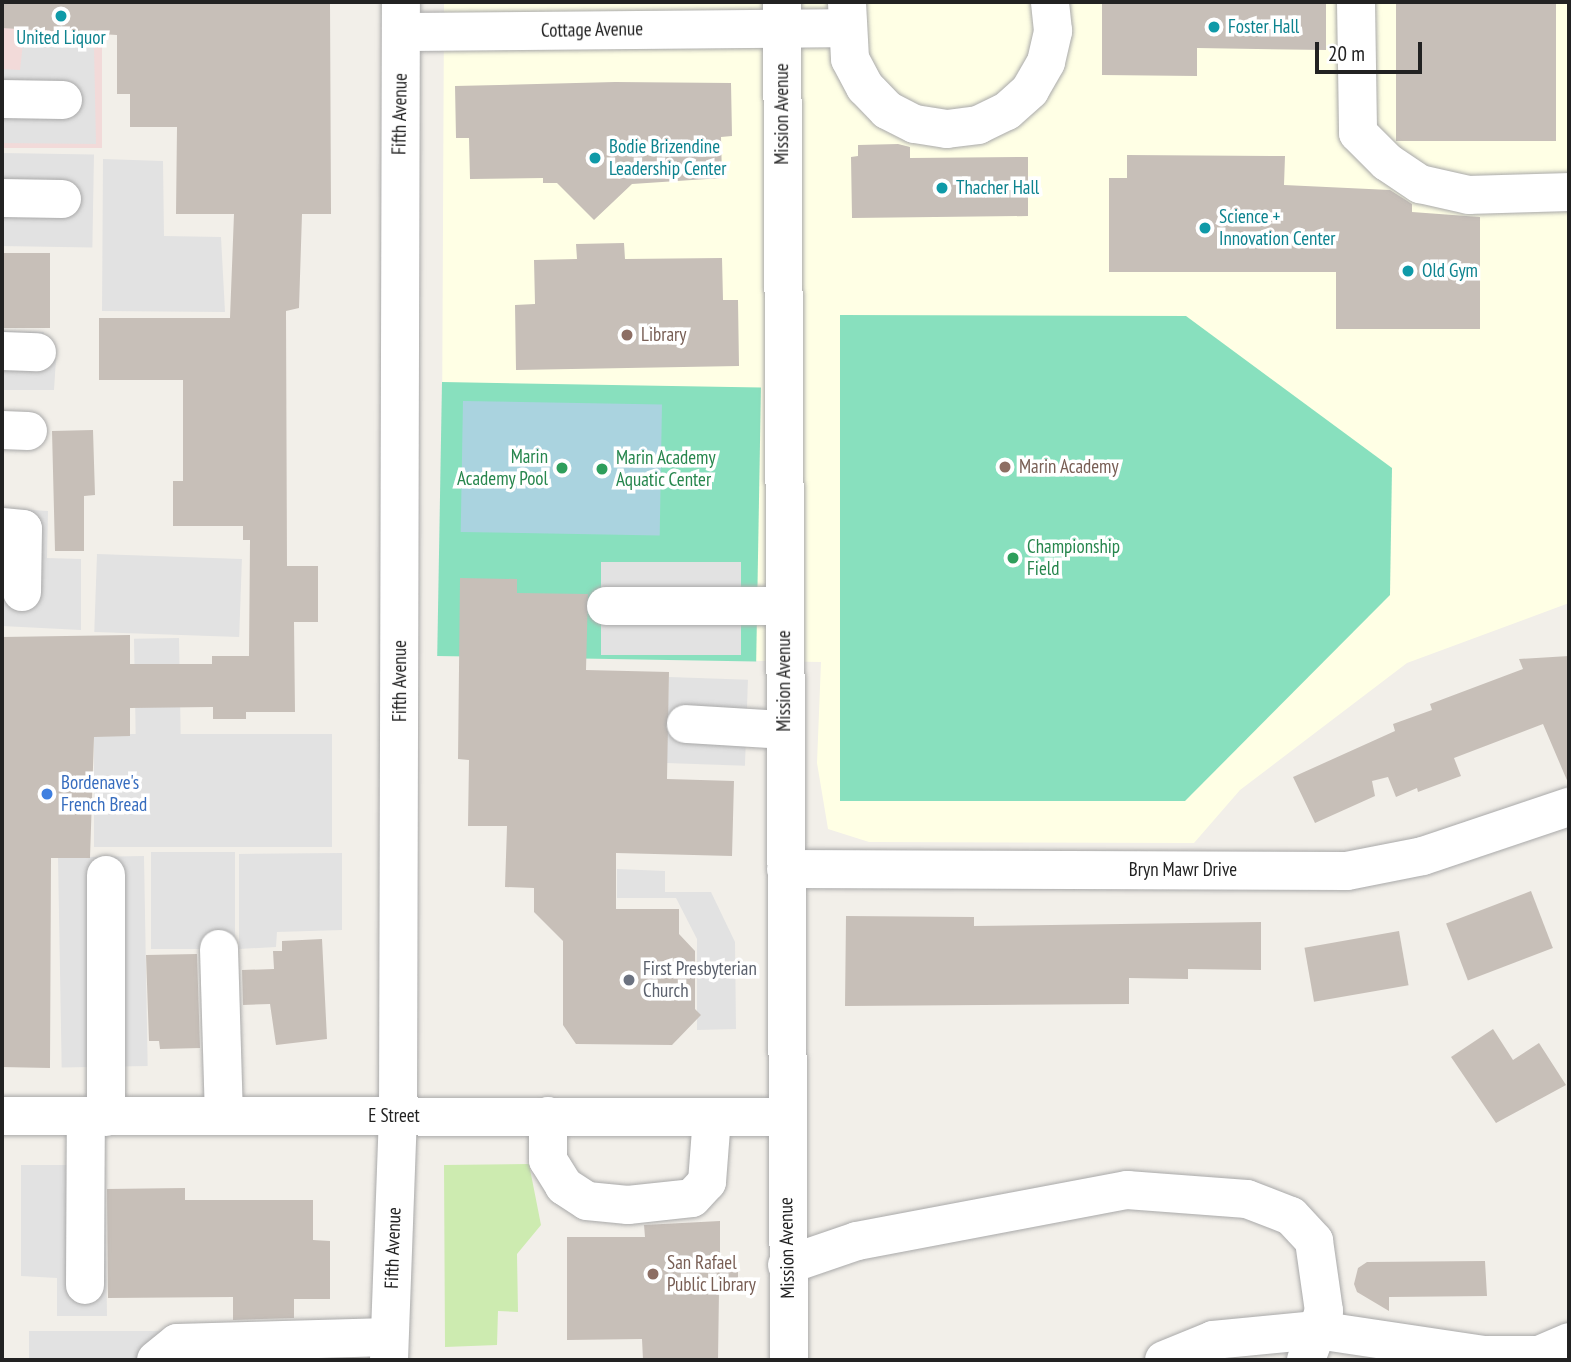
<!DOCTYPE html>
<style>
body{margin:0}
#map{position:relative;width:1571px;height:1362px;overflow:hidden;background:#f2efe9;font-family:"PT Sans Narrow",sans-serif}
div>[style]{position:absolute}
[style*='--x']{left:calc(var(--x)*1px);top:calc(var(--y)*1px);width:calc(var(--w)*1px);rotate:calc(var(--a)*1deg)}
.commercial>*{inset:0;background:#f2dad9;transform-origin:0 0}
.education>*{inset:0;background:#ffffe5}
.grass>*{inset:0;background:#cdebb0}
.pitch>*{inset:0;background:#88e0be;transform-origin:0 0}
.parking>*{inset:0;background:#e2e2e2;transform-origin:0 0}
.water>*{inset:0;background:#aad3df;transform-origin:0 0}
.building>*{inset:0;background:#c7bfb8;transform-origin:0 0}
.roads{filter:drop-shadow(0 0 2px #a9a9a9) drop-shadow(0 0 2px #a9a9a9)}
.minor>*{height:38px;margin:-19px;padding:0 19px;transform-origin:19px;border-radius:19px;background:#fff}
.dots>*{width:19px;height:19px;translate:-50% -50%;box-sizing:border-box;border:4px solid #fff;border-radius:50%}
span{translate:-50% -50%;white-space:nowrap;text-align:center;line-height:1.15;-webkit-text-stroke:7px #fff;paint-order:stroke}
.culture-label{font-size:19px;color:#0d838f}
.left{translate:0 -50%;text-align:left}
.street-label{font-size:19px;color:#222}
.education-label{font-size:19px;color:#785e54}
.leisure-label{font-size:19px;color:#27864d}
.right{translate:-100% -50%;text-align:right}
.shop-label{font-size:19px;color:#366cbe}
.worship-label{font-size:19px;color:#5b616d}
.frame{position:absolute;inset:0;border:4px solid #222;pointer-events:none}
.scale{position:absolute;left:1315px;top:42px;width:107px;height:32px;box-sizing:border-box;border:4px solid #222;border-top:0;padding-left:9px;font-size:21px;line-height:24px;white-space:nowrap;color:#222;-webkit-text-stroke:5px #fff;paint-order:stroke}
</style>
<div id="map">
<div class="commercial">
<div style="left:2px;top:2px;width:100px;height:146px"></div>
</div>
<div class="education">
<div style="clip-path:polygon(444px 2px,1569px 2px,1569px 603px,1407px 663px,1240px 790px,1194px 843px,869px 842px,828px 829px,817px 763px,821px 662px,441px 656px)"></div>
</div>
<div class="grass">
<div style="clip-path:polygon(529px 1164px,541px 1225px,517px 1254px,518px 1312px,498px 1311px,497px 1345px,445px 1347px,444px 1165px)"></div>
</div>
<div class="pitch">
<div style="clip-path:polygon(840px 315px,1186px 316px,1392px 468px,1390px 595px,1185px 801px,840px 801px)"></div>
<div style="left:442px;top:382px;width:319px;height:274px;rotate:1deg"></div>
</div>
<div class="parking">
<div style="clip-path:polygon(23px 43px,94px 46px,96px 144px,2px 143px,2px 69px,20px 70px)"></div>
<div style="left:2px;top:153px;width:92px;height:93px;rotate:1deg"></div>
<div style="clip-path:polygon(103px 159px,163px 161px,164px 236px,221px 237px,225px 312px,102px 311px)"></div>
<div style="clip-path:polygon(2px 331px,44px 332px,44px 358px,56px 359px,54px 390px,2px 390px)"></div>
<div style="clip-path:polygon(2px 508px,48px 511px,47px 558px,81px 559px,81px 630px,2px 626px)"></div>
<div style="left:97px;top:554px;width:145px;height:78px;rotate:2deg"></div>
<div style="left:601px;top:562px;width:140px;height:93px"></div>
<div style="left:179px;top:638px;width:96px;height:45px;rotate:89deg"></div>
<div style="left:669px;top:677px;width:79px;height:86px;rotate:2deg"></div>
<div style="left:332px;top:734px;width:113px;height:238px;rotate:90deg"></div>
<div style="left:235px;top:852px;width:97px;height:84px;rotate:90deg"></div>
<div style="clip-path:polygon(342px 853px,342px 930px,277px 932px,276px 947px,239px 949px,239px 854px)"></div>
<div style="left:144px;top:856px;width:210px;height:86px;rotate:89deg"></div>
<div style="clip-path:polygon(617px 869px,665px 871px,665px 892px,711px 892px,735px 942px,736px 1029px,697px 1030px,697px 939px,676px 898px,617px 898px)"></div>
<div style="clip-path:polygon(21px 1165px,105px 1165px,107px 1316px,57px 1316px,57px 1278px,21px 1276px)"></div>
<div style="left:176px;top:1331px;width:29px;height:147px;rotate:90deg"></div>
</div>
<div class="water">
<div style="left:463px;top:401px;width:199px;height:131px;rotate:1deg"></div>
</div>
<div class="building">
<div style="clip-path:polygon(2px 2px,330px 2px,331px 214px,302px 214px,299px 308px,286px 311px,287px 566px,318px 566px,318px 622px,294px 622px,295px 712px,246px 712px,246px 719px,213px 719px,213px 707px,130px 708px,130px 736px,94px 737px,90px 858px,51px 858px,50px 1068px,2px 1067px,2px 637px,130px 635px,130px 664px,212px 664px,212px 656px,249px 656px,250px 540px,243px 540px,243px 526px,173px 526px,173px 481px,183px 481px,183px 380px,99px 380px,99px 318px,230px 318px,234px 214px,176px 214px,177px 127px,130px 127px,130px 94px,117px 94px,117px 35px,2px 28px)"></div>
<div style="clip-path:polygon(1102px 2px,1326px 2px,1326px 50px,1197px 48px,1197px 76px,1102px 75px)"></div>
<div style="left:1396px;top:2px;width:160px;height:139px"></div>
<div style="clip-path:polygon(615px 82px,731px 83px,732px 136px,721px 137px,722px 178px,632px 184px,594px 220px,557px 183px,543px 183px,543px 178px,470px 179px,469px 138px,456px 138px,455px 86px)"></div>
<div style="clip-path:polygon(898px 144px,910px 147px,910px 158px,1028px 157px,1028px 216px,852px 218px,851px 157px,858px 156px,858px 145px)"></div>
<div style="clip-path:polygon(1127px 155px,1285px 156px,1284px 185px,1390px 190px,1412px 204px,1412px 212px,1480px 217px,1480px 329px,1336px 329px,1336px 272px,1109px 272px,1109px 178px,1127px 178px)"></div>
<div style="clip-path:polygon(624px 243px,625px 259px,722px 258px,723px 300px,738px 300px,739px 366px,516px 370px,515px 305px,535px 304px,534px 260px,577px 259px,576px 244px)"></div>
<div style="left:2px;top:253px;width:48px;height:75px"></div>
<div style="clip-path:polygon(93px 430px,95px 495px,84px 496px,84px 551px,55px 551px,52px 431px)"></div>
<div style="clip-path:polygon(460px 578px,517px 579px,517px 593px,588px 594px,586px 670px,669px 672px,667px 779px,734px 781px,732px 856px,616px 853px,616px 909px,679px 909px,679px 934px,695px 951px,695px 1009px,701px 1015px,672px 1045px,576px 1044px,563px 1025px,563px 941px,534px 912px,534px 888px,505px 887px,507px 826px,468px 826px,469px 760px,458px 759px)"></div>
<div style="clip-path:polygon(1569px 656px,1569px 785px,1543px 724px,1454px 758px,1461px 776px,1418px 792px,1417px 788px,1396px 797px,1388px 777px,1372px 781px,1375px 796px,1315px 823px,1293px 777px,1395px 731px,1393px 724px,1432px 710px,1430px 704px,1523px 669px,1519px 659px)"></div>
<div style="left:1531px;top:891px;width:61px;height:91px;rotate:69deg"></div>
<div style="clip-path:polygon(846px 916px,974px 917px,974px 926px,1261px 922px,1261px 970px,1188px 969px,1188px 979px,1129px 978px,1129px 1004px,845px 1006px)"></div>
<div style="left:1399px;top:931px;width:55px;height:96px;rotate:80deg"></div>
<div style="clip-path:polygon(322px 939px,327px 1039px,276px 1045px,270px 1004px,243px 1005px,242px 970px,274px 969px,273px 951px,282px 951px,282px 941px)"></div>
<div style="clip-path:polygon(197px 954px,200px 1048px,160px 1049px,159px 1041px,149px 1041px,146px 955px)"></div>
<div style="clip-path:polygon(1493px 1029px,1513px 1060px,1539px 1043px,1566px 1085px,1496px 1123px,1451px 1057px)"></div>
<div style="clip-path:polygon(185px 1188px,185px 1200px,313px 1200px,313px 1240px,330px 1241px,330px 1299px,294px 1299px,294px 1318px,233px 1320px,233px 1297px,108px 1298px,107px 1189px)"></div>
<div style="clip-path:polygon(720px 1221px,720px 1258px,738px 1257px,738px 1291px,719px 1291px,718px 1360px,643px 1360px,642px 1339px,567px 1340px,567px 1237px,645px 1237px,644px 1225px)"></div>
<div style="clip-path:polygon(1485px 1261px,1487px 1296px,1389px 1297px,1389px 1311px,1357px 1292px,1354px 1284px,1358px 1268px,1367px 1262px)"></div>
</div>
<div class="roads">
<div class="minor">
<div style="--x:782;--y:2;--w:1358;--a:89.7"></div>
<div style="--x:1356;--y:2;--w:131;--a:89.1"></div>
<div style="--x:1358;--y:133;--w:41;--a:45"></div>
<div style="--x:1387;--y:162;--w:40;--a:34"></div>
<div style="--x:1420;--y:184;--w:50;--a:12.7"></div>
<div style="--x:1469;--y:195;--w:100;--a:-1.7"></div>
<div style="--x:847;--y:3;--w:56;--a:86.9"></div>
<div style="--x:850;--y:59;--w:32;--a:62"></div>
<div style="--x:865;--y:87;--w:32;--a:46"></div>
<div style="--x:887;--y:110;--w:31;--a:27"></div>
<div style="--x:915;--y:124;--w:32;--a:9"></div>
<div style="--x:947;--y:129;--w:31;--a:-7"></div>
<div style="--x:978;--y:125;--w:32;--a:-26"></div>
<div style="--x:1007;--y:111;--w:31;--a:-42"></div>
<div style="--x:1030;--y:90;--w:32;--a:-60"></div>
<div style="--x:1046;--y:62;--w:32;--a:-77"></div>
<div style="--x:1053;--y:31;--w:29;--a:-96"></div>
<div style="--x:401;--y:32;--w:443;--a:-0.5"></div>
<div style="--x:2;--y:99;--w:61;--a:0.9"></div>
<div style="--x:2;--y:198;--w:60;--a:1"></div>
<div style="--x:2;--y:351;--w:35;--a:2"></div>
<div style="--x:2;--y:430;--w:26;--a:2"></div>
<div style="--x:2;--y:527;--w:21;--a:5"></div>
<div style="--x:23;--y:529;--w:63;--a:90.9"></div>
<div style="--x:606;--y:606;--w:177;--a:0"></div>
<div style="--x:686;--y:724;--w:98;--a:3.5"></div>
<div style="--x:786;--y:869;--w:561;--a:0.2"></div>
<div style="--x:1347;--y:871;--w:77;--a:-11.2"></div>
<div style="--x:1423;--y:856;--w:154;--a:-18.6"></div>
<div style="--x:219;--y:949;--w:167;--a:88.3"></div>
<div style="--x:2;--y:1116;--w:784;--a:0.07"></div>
<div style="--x:548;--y:1116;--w:44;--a:90"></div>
<div style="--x:548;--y:1160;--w:31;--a:58"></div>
<div style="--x:564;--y:1186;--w:27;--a:33"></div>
<div style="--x:587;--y:1201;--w:41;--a:5.6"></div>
<div style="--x:628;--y:1205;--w:64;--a:-6.2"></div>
<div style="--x:692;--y:1198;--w:22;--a:-47"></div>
<div style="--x:707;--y:1182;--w:65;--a:-85.6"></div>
<div style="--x:106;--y:1117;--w:242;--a:-90"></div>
<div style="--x:787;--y:1265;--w:74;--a:-18.9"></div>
<div style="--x:857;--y:1241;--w:275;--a:-10.7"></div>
<div style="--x:1127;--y:1190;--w:120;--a:4.3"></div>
<div style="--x:1247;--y:1199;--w:47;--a:21.1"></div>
<div style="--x:1291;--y:1216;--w:34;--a:47"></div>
<div style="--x:1314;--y:1241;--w:71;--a:81.9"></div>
<div style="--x:1324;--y:1311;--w:52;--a:110.2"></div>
<div style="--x:85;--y:1285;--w:169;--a:-89.7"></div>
<div style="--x:156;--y:1360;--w:27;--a:-39"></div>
<div style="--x:177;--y:1343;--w:212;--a:-1.6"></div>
<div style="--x:389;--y:1360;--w:244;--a:-87.9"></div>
<div style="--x:398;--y:1116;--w:1114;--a:-89.85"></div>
<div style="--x:1164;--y:1360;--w:53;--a:-22.2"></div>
<div style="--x:1213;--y:1340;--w:104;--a:-5.5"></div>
<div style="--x:1317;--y:1330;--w:169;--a:8.5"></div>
<div style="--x:1484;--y:1355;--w:55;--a:0"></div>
<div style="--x:1539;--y:1355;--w:33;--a:-23"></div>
</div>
</div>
<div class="dots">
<div style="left:61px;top:16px;background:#0f9aa8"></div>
<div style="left:1214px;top:27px;background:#0f9aa8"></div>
<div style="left:595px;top:158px;background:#0f9aa8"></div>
<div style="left:942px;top:188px;background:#0f9aa8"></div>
<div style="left:1205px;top:228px;background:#0f9aa8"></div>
<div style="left:1408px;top:271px;background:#0f9aa8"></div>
<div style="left:627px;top:335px;background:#8d6e63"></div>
<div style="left:1005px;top:467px;background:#8d6e63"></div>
<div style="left:562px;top:468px;background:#2e9e5b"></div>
<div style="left:602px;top:469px;background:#2e9e5b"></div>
<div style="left:1013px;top:558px;background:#2e9e5b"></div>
<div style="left:47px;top:794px;background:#3f7fe0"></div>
<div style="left:629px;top:980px;background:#6b7280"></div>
<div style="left:653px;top:1274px;background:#8d6e63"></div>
</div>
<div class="culture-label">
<span class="left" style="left:1228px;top:27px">Foster Hall</span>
<span style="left:61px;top:38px">United Liquor</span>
<span class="left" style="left:609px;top:158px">Bodie Brizendine<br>Leadership Center</span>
<span class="left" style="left:956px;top:188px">Thacher Hall</span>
<span class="left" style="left:1219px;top:228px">Science +<br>Innovation Center</span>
<span class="left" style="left:1422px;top:271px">Old Gym</span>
</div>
<div class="street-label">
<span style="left:592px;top:30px;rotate:-1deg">Cottage Avenue</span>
<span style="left:400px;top:114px;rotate:-89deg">Fifth Avenue</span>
<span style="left:782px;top:114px;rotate:-90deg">Mission Avenue</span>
<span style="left:400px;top:681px;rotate:-90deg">Fifth Avenue</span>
<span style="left:784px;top:681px;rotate:-90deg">Mission Avenue</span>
<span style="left:1183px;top:870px">Bryn Mawr Drive</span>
<span style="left:394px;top:1116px">E Street</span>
<span style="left:393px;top:1248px;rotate:-88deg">Fifth Avenue</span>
<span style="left:787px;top:1248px;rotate:-91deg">Mission Avenue</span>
</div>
<div class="education-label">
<span class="left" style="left:641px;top:335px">Library</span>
<span class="left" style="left:1019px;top:467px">Marin Academy</span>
<span class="left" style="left:667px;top:1274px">San Rafael<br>Public Library</span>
</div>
<div class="leisure-label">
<span class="right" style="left:548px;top:468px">Marin<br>Academy Pool</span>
<span class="left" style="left:616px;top:469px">Marin Academy<br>Aquatic Center</span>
<span class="left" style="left:1027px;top:558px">Championship<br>Field</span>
</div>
<div class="shop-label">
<span class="left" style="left:61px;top:794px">Bordenave's<br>French Bread</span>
</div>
<div class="worship-label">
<span class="left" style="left:643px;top:980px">First Presbyterian<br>Church</span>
</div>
<div class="frame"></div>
<div class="scale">20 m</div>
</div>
